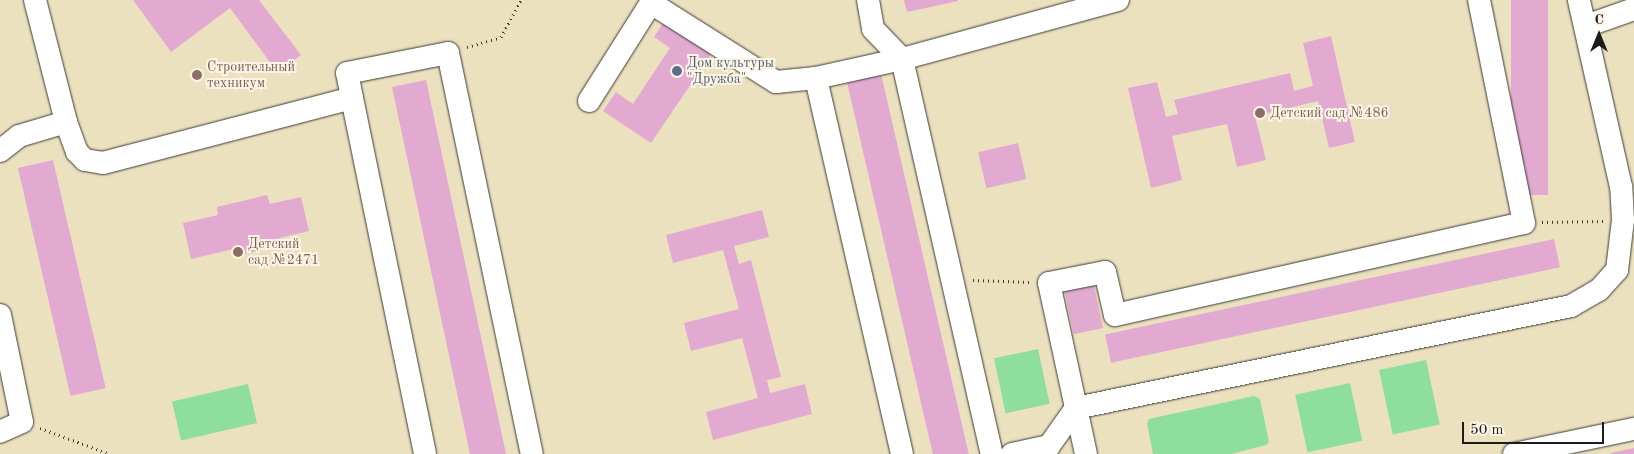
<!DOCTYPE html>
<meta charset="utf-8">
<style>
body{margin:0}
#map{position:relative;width:1634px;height:454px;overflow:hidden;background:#ebe1bf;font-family:"Old Standard TT",serif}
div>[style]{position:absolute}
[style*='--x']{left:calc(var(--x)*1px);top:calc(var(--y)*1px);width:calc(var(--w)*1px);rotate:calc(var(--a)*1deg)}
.green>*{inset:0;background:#8ede9d;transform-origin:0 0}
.building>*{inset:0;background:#e2aad1;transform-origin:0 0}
.path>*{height:3px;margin-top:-1.5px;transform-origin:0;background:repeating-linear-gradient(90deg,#3b3a34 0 1px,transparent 0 5px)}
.roads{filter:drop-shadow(0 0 1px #3b3a34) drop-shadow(0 0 1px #3b3a34)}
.minor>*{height:22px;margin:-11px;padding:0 11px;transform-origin:11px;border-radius:11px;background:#fff}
.dots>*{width:14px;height:14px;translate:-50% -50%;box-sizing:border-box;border:2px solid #fcf5e5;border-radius:50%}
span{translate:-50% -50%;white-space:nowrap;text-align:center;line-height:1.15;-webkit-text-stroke:4px #fcf5e5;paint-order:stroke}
.service-label{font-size:14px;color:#4e5e75}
.left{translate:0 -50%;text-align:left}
.education-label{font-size:14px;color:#785e54}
.north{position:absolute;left:1574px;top:10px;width:50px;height:50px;-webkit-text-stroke:4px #fcf5e5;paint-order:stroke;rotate:0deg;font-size:14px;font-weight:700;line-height:20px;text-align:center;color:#1c1c1c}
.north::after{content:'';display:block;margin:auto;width:18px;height:22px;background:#1c1c1c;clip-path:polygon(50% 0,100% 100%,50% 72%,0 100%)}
.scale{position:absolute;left:1462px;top:422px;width:142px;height:22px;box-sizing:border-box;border:2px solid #1c1c1c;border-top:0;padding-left:6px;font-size:15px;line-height:18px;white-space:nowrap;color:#1c1c1c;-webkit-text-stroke:4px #fcf5e5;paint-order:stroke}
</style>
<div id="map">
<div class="green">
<div style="left:1038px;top:349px;width:56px;height:45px;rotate:78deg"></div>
<div style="left:1426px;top:360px;width:66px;height:48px;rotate:78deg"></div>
<div style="left:1350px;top:383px;width:59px;height:56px;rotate:78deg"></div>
<div style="left:248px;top:384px;width:40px;height:78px;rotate:77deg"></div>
<div style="clip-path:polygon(1254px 396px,1260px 399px,1269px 442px,1266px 445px,1231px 454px,1153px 454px,1147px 423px,1149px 419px)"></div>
</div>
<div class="building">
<div style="clip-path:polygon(133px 0,259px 0,301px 55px,278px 73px,230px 8px,171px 52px)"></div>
<div style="clip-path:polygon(904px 0,958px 0,958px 1px,907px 12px)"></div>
<div style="left:1511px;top:0;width:37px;height:195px"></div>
<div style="clip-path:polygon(666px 18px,714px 50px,651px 143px,603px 111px,616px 92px,633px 104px,670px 48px,654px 37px)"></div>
<div style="clip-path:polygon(1331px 36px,1355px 142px,1329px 148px,1318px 101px,1255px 116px,1266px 160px,1237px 167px,1227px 124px,1172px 136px,1182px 180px,1151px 188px,1128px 88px,1157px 82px,1166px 117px,1178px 114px,1174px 100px,1290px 73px,1294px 91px,1313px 86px,1303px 43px)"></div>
<div style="left:881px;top:74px;width:390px;height:35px;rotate:77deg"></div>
<div style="clip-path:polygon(426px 80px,506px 454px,470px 454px,444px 332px,392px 87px)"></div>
<div style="left:1018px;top:143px;width:37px;height:41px;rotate:77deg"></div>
<div style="left:53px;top:160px;width:234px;height:36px;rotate:77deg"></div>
<div style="clip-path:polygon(267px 195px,270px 204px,301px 197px,309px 231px,259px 243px,261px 250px,244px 254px,242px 247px,191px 259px,183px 223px,218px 215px,217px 207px)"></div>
<div style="clip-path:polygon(762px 210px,769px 237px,734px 246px,739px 264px,751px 260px,781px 377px,767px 380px,770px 393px,805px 384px,812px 414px,713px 440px,706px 412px,758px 398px,742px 338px,691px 351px,684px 323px,739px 309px,723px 250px,673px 263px,666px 235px)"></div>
<div style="left:1554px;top:239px;width:29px;height:459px;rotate:78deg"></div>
<div style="left:1093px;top:281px;width:48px;height:30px;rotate:78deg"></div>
<div style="clip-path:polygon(1634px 448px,1634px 454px,1611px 454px,1611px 453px)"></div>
</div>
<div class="path">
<div style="--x:467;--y:47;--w:35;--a:-16"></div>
<div style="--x:501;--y:37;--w:42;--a:-61.6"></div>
<div style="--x:1542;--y:222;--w:62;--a:-0.9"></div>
<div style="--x:973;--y:280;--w:56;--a:2"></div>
<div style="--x:40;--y:428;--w:75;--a:20.4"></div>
</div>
<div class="roads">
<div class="minor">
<div style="--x:35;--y:0;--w:126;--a:75.7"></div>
<div style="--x:66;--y:122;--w:32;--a:70"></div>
<div style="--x:77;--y:152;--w:11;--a:45"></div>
<div style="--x:85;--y:160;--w:18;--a:9"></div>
<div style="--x:103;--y:163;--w:257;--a:-14.6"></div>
<div style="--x:352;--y:98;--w:363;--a:78.4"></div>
<div style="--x:868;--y:0;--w:29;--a:80"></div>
<div style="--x:873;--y:29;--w:42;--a:46"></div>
<div style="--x:902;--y:59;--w:224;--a:-15.3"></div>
<div style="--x:1586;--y:26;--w:51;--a:-19.5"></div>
<div style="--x:352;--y:98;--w:25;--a:-101"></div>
<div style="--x:347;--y:73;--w:103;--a:-11.2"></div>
<div style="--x:448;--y:53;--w:410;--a:78.2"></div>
<div style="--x:589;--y:101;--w:116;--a:-57.7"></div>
<div style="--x:651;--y:3;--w:148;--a:32.3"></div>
<div style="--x:776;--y:82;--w:40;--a:-5.7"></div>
<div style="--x:0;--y:151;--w:24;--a:-38"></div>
<div style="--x:19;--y:136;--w:49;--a:-16.6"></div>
<div style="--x:0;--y:315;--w:109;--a:78.4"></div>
<div style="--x:22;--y:422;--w:24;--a:156"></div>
<div style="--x:902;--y:454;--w:386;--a:-102.9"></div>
<div style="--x:816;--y:78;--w:88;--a:-12.5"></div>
<div style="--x:902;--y:59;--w:405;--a:77.2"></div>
<div style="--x:1012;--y:454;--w:38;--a:-12"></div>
<div style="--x:1049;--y:446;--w:47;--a:-54.6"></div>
<div style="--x:1076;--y:408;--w:505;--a:-11.64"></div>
<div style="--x:1571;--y:306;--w:32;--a:-30"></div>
<div style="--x:1599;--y:290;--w:27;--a:-48"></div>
<div style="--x:1617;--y:270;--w:50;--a:-83.2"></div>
<div style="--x:1623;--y:220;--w:33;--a:-93"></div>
<div style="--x:1621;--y:187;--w:192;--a:-102.7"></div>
<div style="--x:1086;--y:454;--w:175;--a:-102.2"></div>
<div style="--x:1049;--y:283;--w:57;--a:-11.1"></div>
<div style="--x:1105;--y:272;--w:44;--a:76.9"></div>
<div style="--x:1115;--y:315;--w:419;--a:-12.7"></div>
<div style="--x:1524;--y:223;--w:227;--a:-101.4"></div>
<div style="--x:1514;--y:454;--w:123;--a:-11.8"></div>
</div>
</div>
<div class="dots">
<div style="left:677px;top:71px;background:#5c6f8a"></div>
<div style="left:197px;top:75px;background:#8d6e63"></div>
<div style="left:1260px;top:113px;background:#8d6e63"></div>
<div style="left:238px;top:252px;background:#8d6e63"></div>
</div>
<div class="service-label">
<span class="left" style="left:687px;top:71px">Дом культуры<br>"Дружба"</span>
</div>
<div class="education-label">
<span class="left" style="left:207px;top:75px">Строительный<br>техникум</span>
<span class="left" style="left:1270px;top:113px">Детский сад №486</span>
<span class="left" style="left:248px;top:252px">Детский<br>сад №2471</span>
</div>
<div class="north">С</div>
<div class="scale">50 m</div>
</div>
